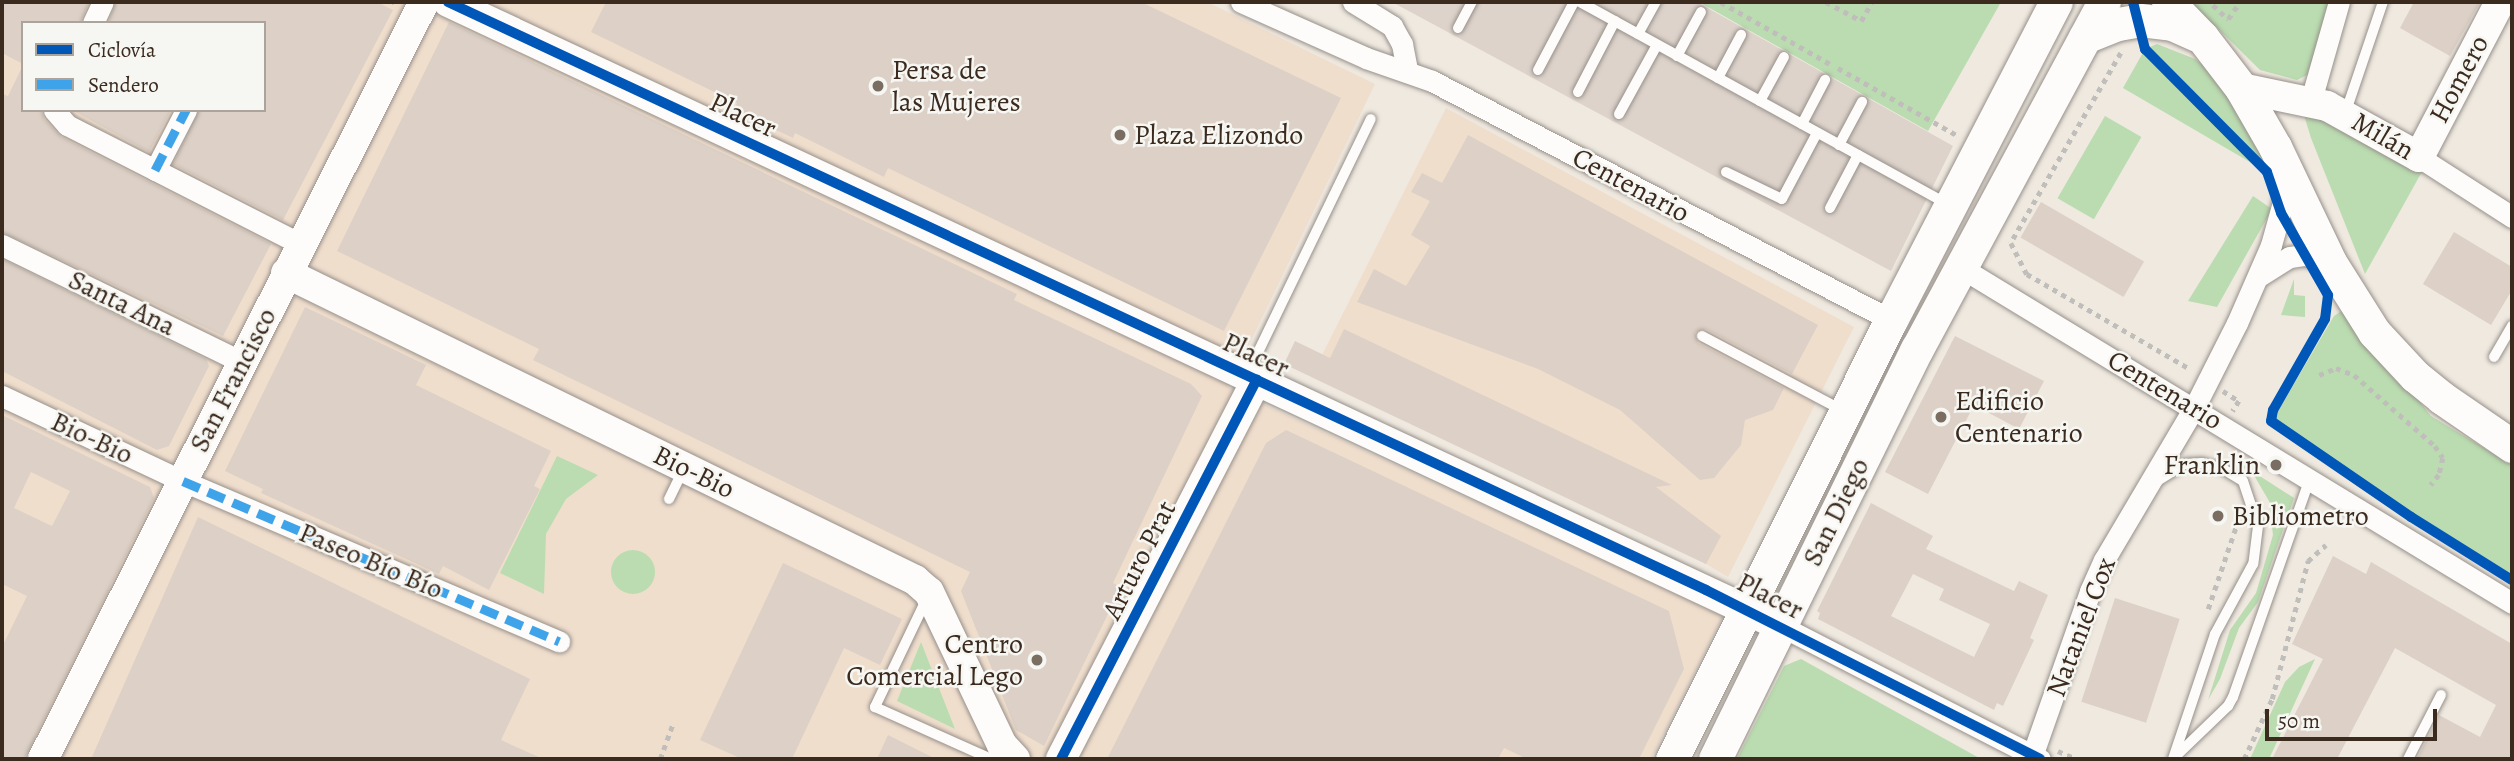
<!DOCTYPE html>
<meta charset="utf-8">
<style>
body{margin:0}
#map{position:relative;width:2514px;height:761px;overflow:hidden;background:#efe9e0;font-family:Alegreya,serif}
div>[style]{position:absolute}
[style*='--x']{left:calc(var(--x)*1px);top:calc(var(--y)*1px);width:calc(var(--w)*1px);rotate:calc(var(--a)*1deg)}
.built>*{inset:0;background:#f0decd}
.industrial>*{inset:0;background:#ddd3cb}
.green>*{inset:0;background:#badcb0;transform-origin:0 0}
.round{border-radius:50%}
.building>*{inset:0;background:#ddd0c6;transform-origin:0 0}
.path>*{height:4.5px;margin-top:-2.25px;transform-origin:0;background:repeating-linear-gradient(90deg,#c0bebb 0 5px,transparent 0 10px)}
.roads{filter:drop-shadow(0 0 2px #96908a) drop-shadow(0 0 2px #96908a)}
.lane>*{height:10px;margin:-5px;padding:0 5px;transform-origin:5px;border-radius:5px;background:#fdfcfa}
.street>*{height:21px;margin:-10.5px;padding:0 10.5px;transform-origin:10.5px;border-radius:10.5px;background:#fdfcfa}
.secondary>*{height:30px;margin:-15px;padding:0 15px;transform-origin:15px;border-radius:15px;background:#fdfcfa}
.primary>*{height:33px;margin:-16.5px;padding:0 16.5px;transform-origin:16.5px;border-radius:16.5px;background:#fdfcfa}
.quiet>*{height:9px;margin-top:-4.5px;transform-origin:0;background:repeating-linear-gradient(90deg,#3fa3ea 0 18px,transparent 0 27px)}
.cycleway>*{height:10px;margin:-5px;padding:0 5px;transform-origin:5px;border-radius:5px;background:#0057b8}
.dots>*{width:19px;height:19px;translate:-50% -50%;box-sizing:border-box;border:4px solid #f6f6f2;border-radius:50%}
span{translate:-50% -50%;white-space:nowrap;text-align:center;line-height:1.15;-webkit-text-stroke:5px #f6f6f2;paint-order:stroke}
.poi-label{font-size:28px;color:#3b2a1e}
.left{translate:0 -50%;text-align:left}
.right{translate:-100% -50%;text-align:right}
.street-label{font-size:28px;color:#3b2a1e}
.frame{position:absolute;inset:0;border:4px solid #3b2a1e;pointer-events:none}
.legend{position:absolute;left:21px;top:21px;width:245px;height:91px;box-sizing:border-box;background:#f6f6f2;border:2px solid #aba49d;margin:0;padding:9px 12px;list-style:none;font-size:21px;color:#3b2a1e}
.legend li{display:flex;align-items:center;gap:14px;height:35px}
.legend b{width:35px;border:2px solid #aba49d}
.scale{position:absolute;left:2265px;top:709px;width:172px;height:32px;box-sizing:border-box;border:4px solid #3b2a1e;border-top:0;padding-left:9px;font-size:21px;line-height:24px;white-space:nowrap;color:#3b2a1e;-webkit-text-stroke:5px #f6f6f2;paint-order:stroke}
</style>
<div id="map">
<div class="built">
<div style="clip-path:polygon(evenodd,2px 2px,1207px 2px,1375px 84px,1228px 388px,1723px 616px,1651px 759px,2px 759px,2px 2px,23px 23px,264px 23px,264px 110px,23px 110px,23px 23px)"></div>
<div style="clip-path:polygon(1446px 108px,1854px 327px,1728px 577px,1706px 564px,1311px 377px)"></div>
</div>
<div class="industrial">
<div style="clip-path:polygon(1392px 2px,1697px 2px,1953px 146px,1891px 271px)"></div>
</div>
<div class="green">
<div style="clip-path:polygon(1699px 2px,2001px 2px,1928px 131px)"></div>
<div style="clip-path:polygon(2191px 2px,2329px 2px,2309px 74px,2297px 80px,2260px 70px)"></div>
<div style="clip-path:polygon(2157px 44px,2195px 59px,2211px 71px,2264px 154px,2267px 172px,2123px 88px,2145px 49px)"></div>
<div style="clip-path:polygon(2300px 102px,2424px 168px,2365px 274px,2311px 138px)"></div>
<div style="left:2105px;top:116px;width:42px;height:95px;rotate:30deg"></div>
<div style="clip-path:polygon(2253px 196px,2272px 209px,2217px 307px,2188px 301px)"></div>
<div style="clip-path:polygon(2294px 279px,2294px 295px,2305px 296px,2305px 317px,2281px 315px)"></div>
<div style="clip-path:polygon(2346px 308px,2431px 416px,2512px 465px,2512px 579px,2462px 549px,2274px 418px,2334px 316px)"></div>
<div style="clip-path:polygon(557px 456px,598px 475px,566px 499px,546px 534px,544px 594px,500px 573px)"></div>
<div style="clip-path:polygon(2238px 462px,2294px 498px,2258px 602px,2239px 628px,2220px 679px,2208px 700px,2230px 630px,2256px 593px,2273px 535px,2269px 501px,2255px 477px)"></div>
<div class="round" style="left:611px;top:550px;width:44px;height:44px"></div>
<div style="clip-path:polygon(921px 642px,955px 729px,897px 701px)"></div>
<div style="clip-path:polygon(1801px 659px,1981px 759px,1737px 759px,1784px 666px)"></div>
<div style="clip-path:polygon(2315px 659px,2269px 759px,2250px 759px,2285px 682px,2299px 667px)"></div>
</div>
<div class="building">
<div style="clip-path:polygon(2px 2px,89px 2px,80px 23px,23px 23px,23px 64px,2px 53px)"></div>
<div style="clip-path:polygon(116px 2px,377px 2px,393px 10px,283px 220px,173px 164px,199px 110px,264px 110px,264px 23px,108px 23px)"></div>
<div style="clip-path:polygon(606px 2px,1141px 2px,1341px 98px,1224px 331px,888px 168px,884px 177px,795px 133px,793px 138px,734px 110px,737px 103px,591px 32px)"></div>
<div style="clip-path:polygon(2414px 2px,2480px 2px,2450px 56px,2400px 28px)"></div>
<div style="clip-path:polygon(449px 22px,1017px 294px,1014px 300px,1191px 384px,1202px 396px,1113px 583px,1121px 587px,1044px 746px,1016px 730px,961px 591px,970px 572px,533px 360px,539px 349px,337px 251px)"></div>
<div style="clip-path:polygon(23px 65px,23px 110px,41px 110px,44px 119px,61px 137px,271px 244px,223px 336px,2px 232px,2px 94px,8px 96px)"></div>
<div style="clip-path:polygon(72px 110px,171px 110px,149px 152px)"></div>
<div style="clip-path:polygon(1468px 135px,1818px 325px,1792px 374px,1706px 329px,1695px 332px,1698px 343px,1784px 388px,1773px 410px,1745px 420px,1741px 445px,1714px 478px,1700px 480px,1620px 410px,1538px 369px,1357px 302px,1374px 269px,1406px 286px,1430px 246px,1411px 235px,1430px 201px,1411px 192px,1422px 173px,1442px 183px)"></div>
<div style="left:2041px;top:202px;width:119px;height:41px;rotate:30deg"></div>
<div style="clip-path:polygon(2454px 232px,2512px 267px,2512px 290px,2491px 325px,2423px 284px)"></div>
<div style="clip-path:polygon(2px 259px,206px 359px,209px 366px,169px 446px,157px 450px,2px 371px)"></div>
<div style="clip-path:polygon(305px 307px,426px 365px,416px 385px,551px 451px,534px 486px,540px 489px,489px 590px,443px 566px,439px 574px,261px 493px,263px 489px,225px 471px)"></div>
<div style="clip-path:polygon(1344px 329px,1672px 485px,1656px 487px,1721px 536px,1706px 564px,1284px 364px,1295px 341px,1330px 358px)"></div>
<div style="clip-path:polygon(1955px 336px,2044px 381px,2019px 429px,1974px 405px,1928px 494px,1885px 472px)"></div>
<div style="clip-path:polygon(evenodd,2px 415px,150px 487px,154px 498px,24px 759px,2px 759px,2px 647px,27px 596px,2px 584px,2px 415px,31px 472px,70px 491px,52px 526px,14px 508px,31px 472px)"></div>
<div style="clip-path:polygon(1286px 430px,1669px 611px,1684px 669px,1639px 759px,1527px 759px,1504px 748px,1498px 759px,1107px 759px,1266px 443px)"></div>
<div style="clip-path:polygon(evenodd,1871px 503px,1933px 536px,1926px 549px,2014px 591px,2019px 581px,2048px 595px,2030px 638px,2034px 640px,2003px 706px,1997px 703px,1994px 710px,1818px 619px,1820px 613px,1817px 611px,1871px 503px,1913px 574px,1944px 589px,1939px 600px,1990px 624px,1974px 657px,1891px 616px,1913px 574px)"></div>
<div style="clip-path:polygon(198px 517px,530px 679px,501px 740px,543px 759px,91px 759px)"></div>
<div style="clip-path:polygon(2333px 556px,2366px 574px,2371px 562px,2512px 644px,2512px 759px,2417px 759px,2439px 715px,2480px 737px,2496px 705px,2395px 648px,2337px 759px,2272px 759px,2323px 659px,2292px 644px)"></div>
<div style="clip-path:polygon(783px 563px,902px 619px,880px 665px,844px 648px,792px 759px,742px 759px,700px 740px)"></div>
<div style="left:2115px;top:598px;width:68px;height:109px;rotate:18deg"></div>
<div style="clip-path:polygon(888px 735px,936px 759px,877px 759px)"></div>
</div>
<div class="path">
<div style="--x:1721;--y:2;--w:125;--a:29.6"></div>
<div style="--x:1826;--y:2;--w:40;--a:28"></div>
<div style="--x:1861;--y:21;--w:22;--a:-60"></div>
<div style="--x:391;--y:3;--w:1;--a:-45"></div>
<div style="--x:2213;--y:5;--w:21;--a:43"></div>
<div style="--x:2228;--y:19;--w:21;--a:-55"></div>
<div style="--x:2121;--y:53;--w:220;--a:120.1"></div>
<div style="--x:2011;--y:243;--w:35;--a:63"></div>
<div style="--x:2027;--y:274;--w:189;--a:30.2"></div>
<div style="--x:1838;--y:68;--w:138;--a:29.5"></div>
<div style="--x:2319;--y:375;--w:18;--a:-22"></div>
<div style="--x:2336;--y:368;--w:19;--a:21"></div>
<div style="--x:2354;--y:375;--w:108;--a:41.2"></div>
<div style="--x:2435;--y:446;--w:14;--a:56"></div>
<div style="--x:2443;--y:458;--w:17;--a:103"></div>
<div style="--x:2439;--y:475;--w:13;--a:129"></div>
<div style="--x:2223;--y:391;--w:19;--a:32"></div>
<div style="--x:2239;--y:401;--w:12;--a:121"></div>
<div style="--x:2208;--y:609;--w:93;--a:-71.2"></div>
<div style="--x:2058;--y:751;--w:21;--a:23"></div>
<div style="--x:660;--y:759;--w:37;--a:-70"></div>
<div style="--x:2244;--y:759;--w:66;--a:-65"></div>
<div style="--x:2272;--y:699;--w:143;--a:-75.4"></div>
<div style="--x:2308;--y:561;--w:24;--a:-42"></div>
</div>
<div class="roads">
<div class="lane">
<div style="--x:1580;--y:2;--w:420;--a:28.8"></div>
<div style="--x:1458;--y:28;--w:30;--a:-62"></div>
<div style="--x:1638;--y:34;--w:37;--a:-61"></div>
<div style="--x:1677;--y:56;--w:50;--a:-61.4"></div>
<div style="--x:1538;--y:70;--w:77;--a:-62.1"></div>
<div style="--x:1718;--y:78;--w:49;--a:-61.9"></div>
<div style="--x:1578;--y:92;--w:80;--a:-62.5"></div>
<div style="--x:1760;--y:101;--w:50;--a:-61.4"></div>
<div style="--x:1619;--y:114;--w:79;--a:-61.2"></div>
<div style="--x:2345;--y:114;--w:118;--a:-71.3"></div>
<div style="--x:1802;--y:124;--w:50;--a:-62.4"></div>
<div style="--x:1839;--y:145;--w:49;--a:-61.9"></div>
<div style="--x:1726;--y:172;--w:62;--a:25.7"></div>
<div style="--x:1782;--y:199;--w:75;--a:-62.1"></div>
<div style="--x:1830;--y:208;--w:60;--a:-62.2"></div>
<div style="--x:1702;--y:336;--w:158;--a:27.9"></div>
<div style="--x:2494;--y:357;--w:36;--a:-60"></div>
<div style="--x:1248;--y:373;--w:282;--a:-64.2"></div>
<div style="--x:2154;--y:483;--w:36;--a:-32"></div>
<div style="--x:2185;--y:464;--w:17;--a:-3"></div>
<div style="--x:2202;--y:463;--w:22;--a:16"></div>
<div style="--x:2223;--y:469;--w:23;--a:31"></div>
<div style="--x:2243;--y:481;--w:47;--a:71.6"></div>
<div style="--x:2258;--y:526;--w:38;--a:97"></div>
<div style="--x:2253;--y:564;--w:80;--a:118.5"></div>
<div style="--x:2215;--y:634;--w:132;--a:108.6"></div>
<div style="--x:669;--y:499;--w:32;--a:-64"></div>
<div style="--x:927;--y:598;--w:121;--a:115.5"></div>
<div style="--x:875;--y:707;--w:127;--a:24.1"></div>
<div style="--x:2175;--y:757;--w:74;--a:-43.9"></div>
<div style="--x:2228;--y:706;--w:10;--a:-61"></div>
<div style="--x:2233;--y:697;--w:232;--a:-70.6"></div>
<div style="--x:2408;--y:759;--w:72;--a:-62.7"></div>
</div>
<div class="street">
<div style="--x:1241;--y:2;--w:137;--a:24.1"></div>
<div style="--x:1366;--y:58;--w:70;--a:19.2"></div>
<div style="--x:1432;--y:81;--w:517;--a:27.51"></div>
<div style="--x:1353;--y:2;--w:46;--a:31.6"></div>
<div style="--x:1392;--y:26;--w:21;--a:61"></div>
<div style="--x:1402;--y:44;--w:26;--a:79"></div>
<div style="--x:93;--y:23;--w:23;--a:-65"></div>
<div style="--x:2311;--y:100;--w:102;--a:-74.1"></div>
<div style="--x:54;--y:110;--w:20;--a:49"></div>
<div style="--x:67;--y:125;--w:263;--a:27"></div>
<div style="--x:2419;--y:157;--w:111;--a:32.8"></div>
<div style="--x:155;--y:170;--w:68;--a:-62.7"></div>
<div style="--x:2;--y:245;--w:267;--a:26"></div>
<div style="--x:1960;--y:267;--w:646;--a:31.33"></div>
<div style="--x:2259;--y:276;--w:36;--a:-32"></div>
<div style="--x:2290;--y:257;--w:15;--a:-8"></div>
<div style="--x:2305;--y:255;--w:26;--a:16"></div>
<div style="--x:2;--y:396;--w:200;--a:25.2"></div>
<div style="--x:183;--y:481;--w:409;--a:23.1"></div>
<div style="--x:1781;--y:626;--w:291;--a:27.2"></div>
<div style="--x:2031;--y:759;--w:178;--a:-70.6"></div>
<div style="--x:2090;--y:591;--w:34;--a:-66"></div>
<div style="--x:2104;--y:560;--w:177;--a:-59.4"></div>
<div style="--x:2194;--y:408;--w:95;--a:-63.2"></div>
<div style="--x:2237;--y:323;--w:85;--a:-66.4"></div>
<div style="--x:2271;--y:245;--w:71;--a:-74.4"></div>
</div>
<div class="secondary">
<div style="--x:448;--y:2;--w:1472;--a:25.09"></div>
<div style="--x:2241;--y:88;--w:88;--a:11.8"></div>
<div style="--x:2327;--y:106;--w:105;--a:29"></div>
<div style="--x:2419;--y:157;--w:175;--a:-62.4"></div>
<div style="--x:286;--y:273;--w:700;--a:26.02"></div>
<div style="--x:915;--y:580;--w:18;--a:41"></div>
<div style="--x:929;--y:592;--w:170;--a:64.5"></div>
<div style="--x:1002;--y:745;--w:19;--a:47"></div>
<div style="--x:43;--y:759;--w:847;--a:-63.28"></div>
<div style="--x:1061;--y:759;--w:427;--a:-62.7"></div>
</div>
<div class="primary">
<div style="--x:2168;--y:2;--w:49;--a:45.8"></div>
<div style="--x:2202;--y:37;--w:64;--a:52.6"></div>
<div style="--x:2241;--y:88;--w:68;--a:60"></div>
<div style="--x:2275;--y:147;--w:127;--a:64.4"></div>
<div style="--x:2330;--y:262;--w:83;--a:57.8"></div>
<div style="--x:2374;--y:332;--w:60;--a:47"></div>
<div style="--x:2415;--y:376;--w:35;--a:39"></div>
<div style="--x:2442;--y:398;--w:85;--a:34.4"></div>
<div style="--x:2085;--y:37;--w:35;--a:-22"></div>
<div style="--x:2118;--y:24;--w:22;--a:-10"></div>
<div style="--x:2140;--y:20;--w:32;--a:7"></div>
<div style="--x:2172;--y:24;--w:27;--a:24"></div>
<div style="--x:1672;--y:759;--w:491;--a:-63.5"></div>
<div style="--x:1891;--y:320;--w:358;--a:-62.6"></div>
<div style="--x:1715;--y:759;--w:457;--a:-63.8"></div>
<div style="--x:1917;--y:349;--w:394;--a:-61.7"></div>
</div>
</div>
<div class="quiet">
<div style="--x:155;--y:170;--w:68;--a:-62.7"></div>
<div style="--x:183;--y:481;--w:409;--a:23.1"></div>
</div>
<div class="cycleway">
<div style="--x:448;--y:2;--w:1389;--a:25.05"></div>
<div style="--x:1706;--y:590;--w:374;--a:26.8"></div>
<div style="--x:2133;--y:2;--w:49;--a:75.7"></div>
<div style="--x:2145;--y:49;--w:173;--a:45.2"></div>
<div style="--x:2267;--y:172;--w:43;--a:71.1"></div>
<div style="--x:2281;--y:213;--w:95;--a:60.2"></div>
<div style="--x:2328;--y:295;--w:24;--a:97"></div>
<div style="--x:2325;--y:319;--w:105;--a:119.7"></div>
<div style="--x:2273;--y:410;--w:11;--a:100"></div>
<div style="--x:2271;--y:421;--w:170;--a:34.4"></div>
<div style="--x:2411;--y:517;--w:119;--a:32"></div>
<div style="--x:1061;--y:759;--w:427;--a:-62.7"></div>
</div>
<div class="dots">
<div style="left:878px;top:86px;background:#7a6d62"></div>
<div style="left:1120px;top:135px;background:#7a6d62"></div>
<div style="left:1941px;top:417px;background:#7a6d62"></div>
<div style="left:2276px;top:465px;background:#7a6d62"></div>
<div style="left:2218px;top:516px;background:#7a6d62"></div>
<div style="left:1037px;top:660px;background:#7a6d62"></div>
</div>
<div class="poi-label">
<span class="left" style="left:892px;top:86px">Persa de<br>las Mujeres</span>
<span class="left" style="left:1134px;top:135px">Plaza Elizondo</span>
<span class="left" style="left:1955px;top:417px">Edificio<br>Centenario</span>
<span class="right" style="left:2260px;top:465px">Franklin</span>
<span class="left" style="left:2232px;top:516px">Bibliometro</span>
<span class="right" style="left:1023px;top:660px">Centro<br>Comercial Lego</span>
</div>
<div class="street-label">
<span style="left:2459px;top:79px;rotate:-62deg">Homero</span>
<span style="left:743px;top:115px;rotate:25deg">Placer</span>
<span style="left:2383px;top:136px;rotate:30deg">Milán</span>
<span style="left:1631px;top:185px;rotate:28deg">Centenario</span>
<span style="left:122px;top:303px;rotate:26deg">Santa Ana</span>
<span style="left:1256px;top:355px;rotate:25deg">Placer</span>
<span style="left:233px;top:380px;rotate:-63deg">San Francisco</span>
<span style="left:2165px;top:390px;rotate:31deg">Centenario</span>
<span style="left:92px;top:438px;rotate:25deg">Bio-Bio</span>
<span style="left:694px;top:472px;rotate:26deg">Bio-Bio</span>
<span style="left:1836px;top:512px;rotate:-64deg">San Diego</span>
<span style="left:1139px;top:560px;rotate:-63deg">Arturo Prat</span>
<span style="left:371px;top:561px;rotate:23deg">Paseo Bío Bío</span>
<span style="left:1770px;top:596px;rotate:27deg">Placer</span>
<span style="left:2081px;top:627px;rotate:-69deg">Nataniel Cox</span>
</div>
<div class="frame"></div>
<ul class="legend">
<li><b style="height:9px;background:#0057b8"></b>Ciclovía</li>
<li><b style="height:9px;background:#3fa3ea"></b>Sendero</li>
</ul>
<div class="scale">50 m</div>
</div>
